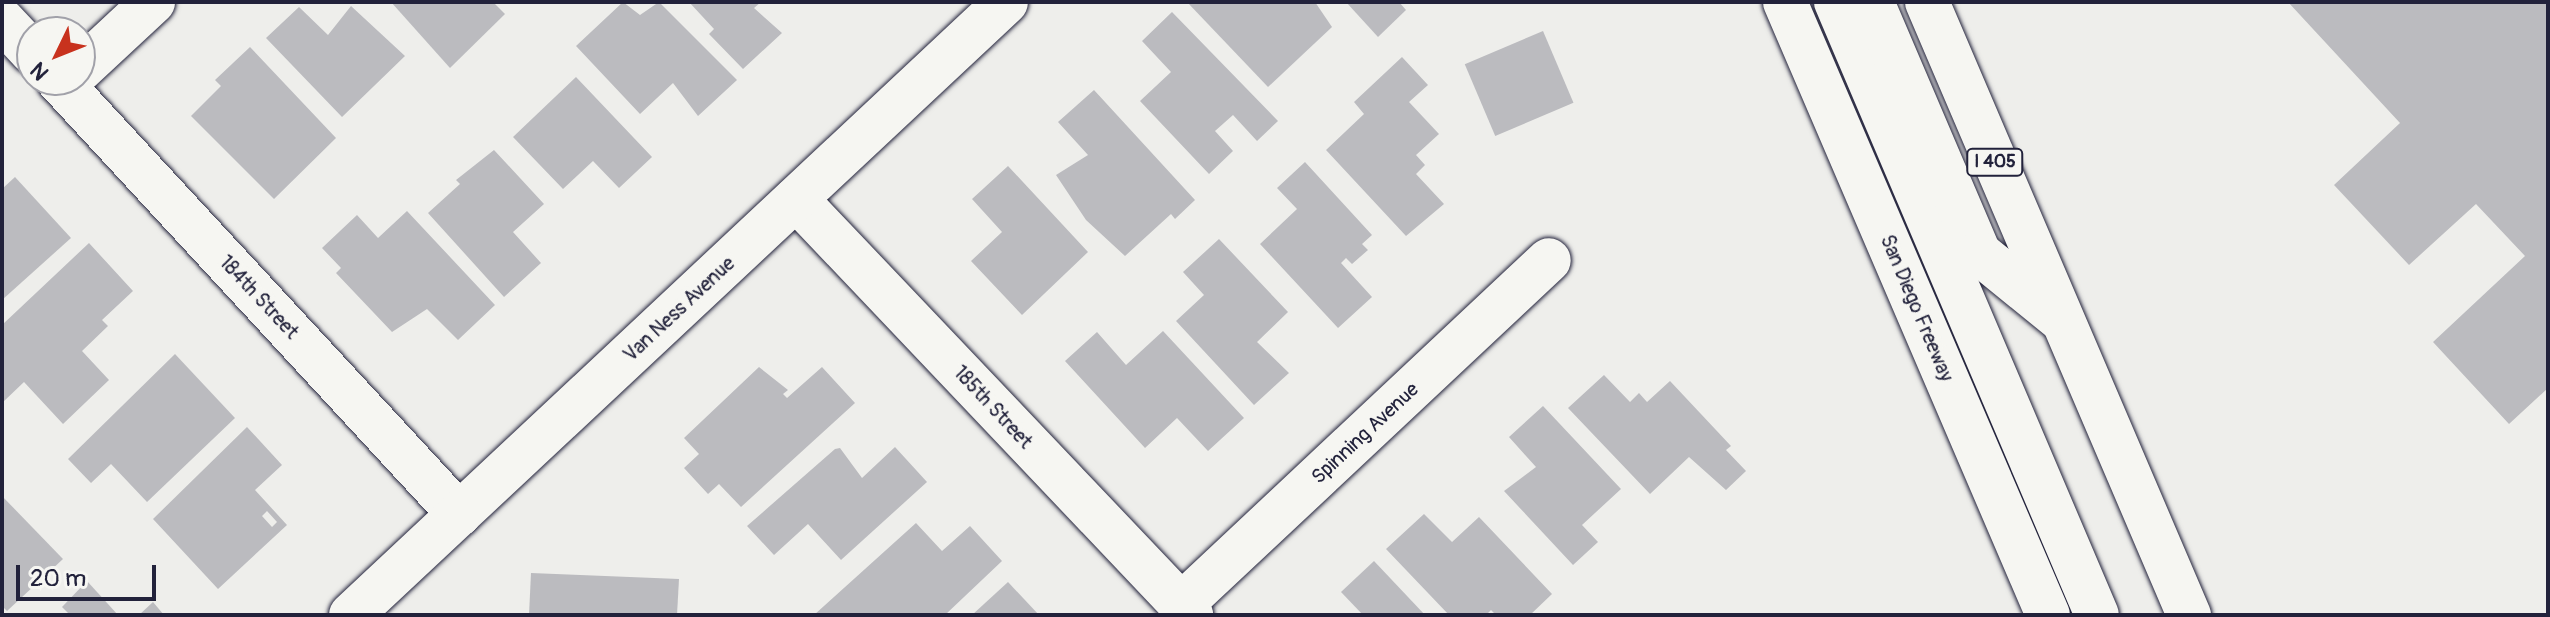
<!DOCTYPE html>
<style>
body{margin:0}
#map{position:relative;width:2550px;height:617px;overflow:hidden;background:#eeeeeb;font-family:Pangolin,sans-serif}
div>[style]{position:absolute}
[style*='--x']{left:calc(var(--x)*1px);top:calc(var(--y)*1px);width:calc(var(--w)*1px);rotate:calc(var(--a)*1deg)}
.building>*{inset:0;background:#bbbbbf;transform-origin:0 0}
.roads{filter:drop-shadow(0 0 2px #22223b) drop-shadow(0 0 2px #22223b)}
.minor>*{height:44px;margin:-22px;padding:0 22px;transform-origin:22px;border-radius:22px;background:#f6f6f2}
.major>*{height:44px;margin:-22px;padding:0 22px;transform-origin:22px;border-radius:22px;background:#f6f6f2}
.highway>*{height:44px;margin:-22px;padding:0 22px;transform-origin:22px;border-radius:22px;background:#f6f6f2}
span{translate:-50% -50%;white-space:nowrap;text-align:center;line-height:1.15;-webkit-text-stroke:8px #f6f6f2;paint-order:stroke}
.shield-label span{padding:2px 6px;background:#f6f6f2;border:2px solid;border-radius:6px;-webkit-text-stroke-width:0}
.shield-label{font-size:18px;color:#22223b;font-weight:700}
.street-label{font-size:20px;color:#22223b}
.frame{position:absolute;inset:0;border:4px solid #22223b;pointer-events:none}
.north{position:absolute;left:16px;top:16px;width:80px;height:80px;box-sizing:border-box;background:#f6f6f2;border:2px solid #a1a1a9;border-radius:50%;rotate:227deg;font-size:22px;font-weight:700;line-height:32px;text-align:center;color:#22223b}
.north::after{content:'';display:block;margin:auto;width:28px;height:36px;background:#c8321e;clip-path:polygon(50% 0,100% 100%,50% 72%,0 100%)}
.scale{position:absolute;left:16px;top:565px;width:140px;height:36px;box-sizing:border-box;border:4px solid #22223b;border-top:0;padding-left:10px;font-size:24px;line-height:28px;white-space:nowrap;color:#22223b;-webkit-text-stroke:6px #f6f6f2;paint-order:stroke}
</style>
<div id="map">
<div class="building">
<div style="clip-path:polygon(391px 2px,493px 2px,505px 14px,450px 68px)"></div>
<div style="clip-path:polygon(623px 2px,640px 15px,659px 2px,737px 80px,698px 116px,673px 83px,640px 114px,576px 46px)"></div>
<div style="clip-path:polygon(689px 2px,761px 2px,754px 8px,782px 33px,743px 69px,709px 34px,714px 29px)"></div>
<div style="clip-path:polygon(1187px 2px,1315px 2px,1332px 27px,1268px 87px)"></div>
<div style="clip-path:polygon(1346px 2px,1399px 2px,1406px 10px,1378px 37px)"></div>
<div style="clip-path:polygon(2288px 2px,2548px 2px,2548px 388px,2509px 424px,2433px 342px,2525px 256px,2476px 204px,2409px 265px,2334px 185px,2400px 123px)"></div>
<div style="clip-path:polygon(351px 6px,405px 56px,342px 117px,266px 38px,299px 7px,328px 35px)"></div>
<div style="clip-path:polygon(1172px 12px,1278px 121px,1257px 141px,1233px 115px,1215px 131px,1233px 151px,1209px 174px,1140px 101px,1171px 72px,1142px 41px)"></div>
<div style="left:1543px;top:31px;width:78px;height:85px;rotate:67deg"></div>
<div style="clip-path:polygon(250px 47px,336px 138px,274px 199px,191px 116px,221px 86px,215px 80px)"></div>
<div style="clip-path:polygon(1402px 57px,1428px 85px,1409px 102px,1439px 134px,1416px 155px,1425px 165px,1416px 174px,1444px 204px,1406px 236px,1326px 150px,1364px 114px,1354px 102px)"></div>
<div style="clip-path:polygon(576px 77px,652px 157px,619px 188px,593px 161px,563px 189px,513px 137px)"></div>
<div style="clip-path:polygon(1094px 90px,1195px 200px,1175px 219px,1171px 214px,1125px 256px,1086px 220px,1056px 175px,1088px 155px,1058px 122px)"></div>
<div style="clip-path:polygon(494px 150px,544px 204px,513px 232px,541px 263px,504px 297px,428px 213px,460px 184px,456px 180px)"></div>
<div style="clip-path:polygon(1305px 162px,1372px 235px,1362px 244px,1368px 250px,1352px 264px,1346px 258px,1341px 263px,1372px 297px,1338px 328px,1260px 244px,1297px 209px,1277px 188px)"></div>
<div style="clip-path:polygon(1008px 166px,1088px 252px,1022px 315px,971px 261px,1002px 232px,972px 199px)"></div>
<div style="clip-path:polygon(15px 177px,71px 238px,2px 300px,2px 189px)"></div>
<div style="clip-path:polygon(407px 211px,495px 305px,458px 340px,427px 309px,392px 332px,336px 273px,341px 268px,322px 248px,357px 215px,378px 238px)"></div>
<div style="clip-path:polygon(1219px 239px,1288px 312px,1257px 342px,1289px 373px,1254px 405px,1176px 321px,1204px 295px,1183px 272px)"></div>
<div style="clip-path:polygon(89px 243px,133px 291px,102px 320px,108px 326px,82px 351px,109px 380px,63px 424px,24px 382px,2px 403px,2px 325px)"></div>
<div style="clip-path:polygon(1163px 331px,1244px 418px,1208px 451px,1177px 418px,1145px 448px,1065px 361px,1097px 332px,1126px 365px)"></div>
<div style="clip-path:polygon(175px 354px,235px 418px,147px 502px,111px 464px,91px 483px,68px 459px)"></div>
<div style="clip-path:polygon(759px 367px,788px 390px,783px 394px,787px 398px,822px 367px,855px 403px,741px 507px,719px 484px,708px 494px,684px 468px,699px 454px,684px 438px)"></div>
<div style="clip-path:polygon(1604px 375px,1630px 402px,1639px 393px,1647px 402px,1670px 381px,1731px 446px,1726px 450px,1746px 471px,1726px 490px,1689px 457px,1650px 494px,1568px 408px)"></div>
<div style="clip-path:polygon(1543px 406px,1621px 489px,1582px 525px,1598px 542px,1573px 565px,1504px 491px,1536px 467px,1509px 437px)"></div>
<div style="clip-path:polygon(evenodd,247px 427px,282px 465px,255px 490px,287px 525px,218px 589px,153px 519px,247px 427px,267px 511px,277px 522px,272px 527px,262px 516px,267px 511px)"></div>
<div style="clip-path:polygon(895px 447px,927px 482px,841px 560px,808px 524px,774px 555px,747px 526px,835px 449px,840px 448px,862px 478px)"></div>
<div style="clip-path:polygon(2px 496px,63px 559px,7px 611px,2px 606px)"></div>
<div style="clip-path:polygon(1424px 514px,1452px 542px,1479px 517px,1552px 594px,1530px 615px,1496px 615px,1491px 610px,1486px 615px,1449px 615px,1386px 549px)"></div>
<div style="clip-path:polygon(916px 523px,942px 551px,970px 526px,1002px 561px,945px 615px,814px 615px)"></div>
<div style="clip-path:polygon(1374px 561px,1425px 615px,1363px 615px,1341px 592px)"></div>
<div style="clip-path:polygon(531px 573px,679px 579px,677px 615px,529px 615px)"></div>
<div style="clip-path:polygon(87px 581px,118px 615px,70px 615px,62px 607px)"></div>
<div style="clip-path:polygon(1008px 582px,1039px 615px,972px 615px)"></div>
<div style="clip-path:polygon(153px 602px,164px 615px,139px 615px)"></div>
</div>
<div class="roads">
<div class="minor">
<div style="--x:2;--y:20;--w:44;--a:46.8"></div>
<div style="--x:80;--y:70;--w:100;--a:-43"></div>
<div style="--x:58;--y:80;--w:591;--a:47.26"></div>
<div style="--x:796;--y:199;--w:574;--a:46.48"></div>
<div style="--x:1181;--y:605;--w:504;--a:-43.15"></div>
</div>
<div class="major">
<div style="--x:351;--y:615;--w:897;--a:-43.1"></div>
</div>
<div class="highway">
<div style="--x:1785;--y:2;--w:667;--a:66.78"></div>
<div style="--x:1836;--y:2;--w:666;--a:66.94"></div>
<div style="--x:1872;--y:2;--w:273;--a:66.9"></div>
<div style="--x:1979;--y:253;--w:103;--a:39.1"></div>
<div style="--x:1927;--y:2;--w:667;--a:66.86"></div>
</div>
</div>
<div class="shield-label">
<span style="left:1995px;top:162px">I 405</span>
</div>
<div class="street-label">
<span style="left:259px;top:297px;rotate:47deg">184th Street</span>
<span style="left:1917px;top:308px;rotate:67deg">San Diego Freeway</span>
<span style="left:679px;top:309px;rotate:-43deg">Van Ness Avenue</span>
<span style="left:993px;top:407px;rotate:47deg">185th Street</span>
<span style="left:1365px;top:433px;rotate:-43deg">Spinning Avenue</span>
</div>
<div class="frame"></div>
<div class="north">N</div>
<div class="scale">20 m</div>
</div>
